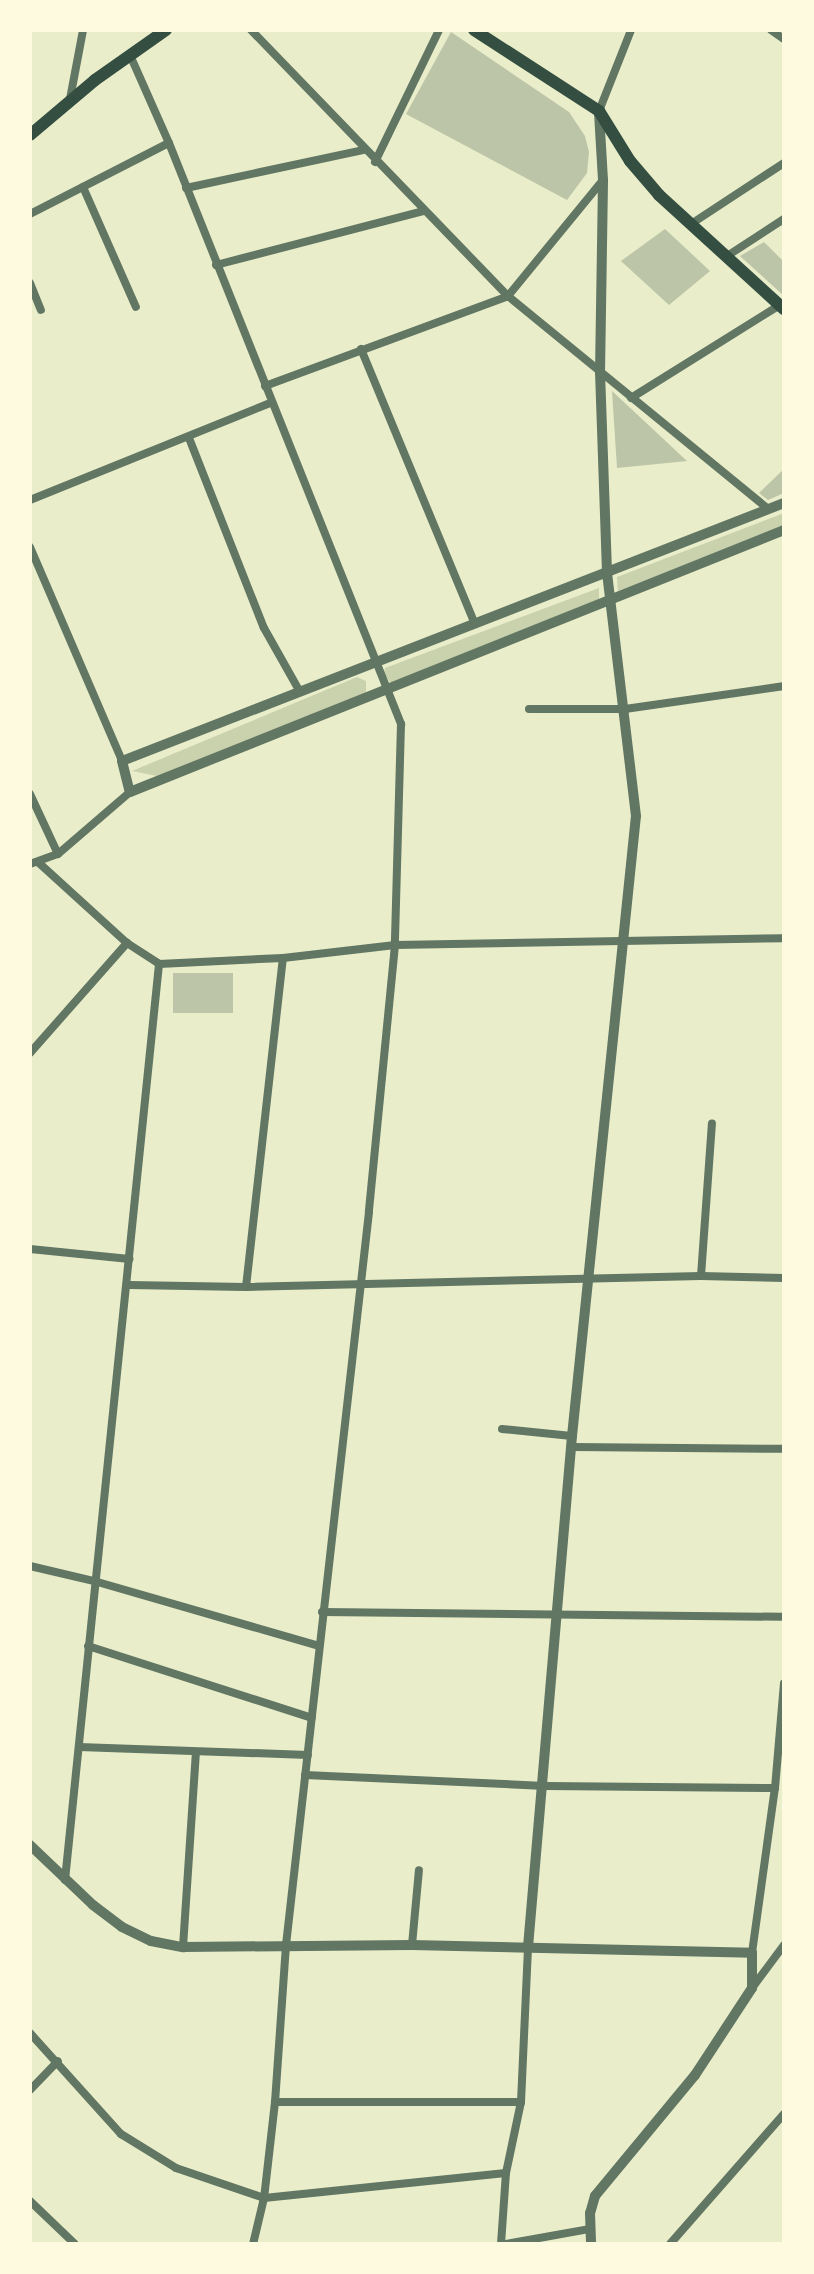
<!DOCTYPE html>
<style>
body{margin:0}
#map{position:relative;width:814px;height:2274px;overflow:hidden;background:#e9edc9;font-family:Figtree,sans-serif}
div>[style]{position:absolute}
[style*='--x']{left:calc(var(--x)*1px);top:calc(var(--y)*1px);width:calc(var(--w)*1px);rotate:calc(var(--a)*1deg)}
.green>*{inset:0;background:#cad2ad}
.building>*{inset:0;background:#bcc5a7;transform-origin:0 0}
.minor>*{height:8px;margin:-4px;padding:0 4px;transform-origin:4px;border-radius:4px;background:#617663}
.tertiary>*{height:10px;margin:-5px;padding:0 5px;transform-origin:5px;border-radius:5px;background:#617663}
.secondary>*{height:12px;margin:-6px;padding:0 6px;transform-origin:6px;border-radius:6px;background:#344e41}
span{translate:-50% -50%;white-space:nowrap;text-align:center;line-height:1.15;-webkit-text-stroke:6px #fefae0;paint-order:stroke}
.frame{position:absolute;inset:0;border:32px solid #fefae0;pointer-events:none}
</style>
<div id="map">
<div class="green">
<div style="clip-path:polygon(784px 513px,784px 525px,618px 591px,617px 577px)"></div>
<div style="clip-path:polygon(599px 588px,599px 600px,396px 682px,390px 682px,384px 673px,385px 668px)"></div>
<div style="clip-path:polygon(357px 677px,366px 681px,366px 693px,157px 776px,132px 771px)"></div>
</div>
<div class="building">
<div style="clip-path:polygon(451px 32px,569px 112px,585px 136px,589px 152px,587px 173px,567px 200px,406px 114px)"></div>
<div style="clip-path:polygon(665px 229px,710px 271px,669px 305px,621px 261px)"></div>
<div style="clip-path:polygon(764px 242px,784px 262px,784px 296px,740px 256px)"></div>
<div style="clip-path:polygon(612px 391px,687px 461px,617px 468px)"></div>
<div style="clip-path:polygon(784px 469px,784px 493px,768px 500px,759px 493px)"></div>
<div style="left:233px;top:973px;width:40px;height:60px;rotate:90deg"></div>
</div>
<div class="minor">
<div style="--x:251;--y:30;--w:370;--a:46"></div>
<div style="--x:508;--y:296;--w:336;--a:39.3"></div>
<div style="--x:771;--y:30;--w:16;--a:35"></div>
<div style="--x:130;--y:55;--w:96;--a:66.1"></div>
<div style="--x:169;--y:143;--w:626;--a:68.23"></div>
<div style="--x:401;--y:724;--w:221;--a:91.6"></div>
<div style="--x:395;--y:945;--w:268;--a:95.6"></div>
<div style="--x:369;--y:1212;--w:738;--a:96.46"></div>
<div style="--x:286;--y:1945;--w:157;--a:94"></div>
<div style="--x:275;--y:2102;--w:97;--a:96.5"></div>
<div style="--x:264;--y:2198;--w:47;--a:103.4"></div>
<div style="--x:70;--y:99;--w:70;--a:-79.3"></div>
<div style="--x:599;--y:111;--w:87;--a:-68.4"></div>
<div style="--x:375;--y:162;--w:147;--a:-64.1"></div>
<div style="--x:83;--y:187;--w:131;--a:66.2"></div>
<div style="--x:186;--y:188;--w:182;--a:-12.1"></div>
<div style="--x:30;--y:214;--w:156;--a:-27.1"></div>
<div style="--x:691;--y:224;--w:111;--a:-33.3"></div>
<div style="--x:727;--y:256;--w:68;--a:-33"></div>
<div style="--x:216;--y:265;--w:214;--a:-14.6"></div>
<div style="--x:30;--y:283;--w:29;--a:68"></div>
<div style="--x:361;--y:349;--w:295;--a:67.5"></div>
<div style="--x:265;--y:386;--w:259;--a:-20.3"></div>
<div style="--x:508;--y:296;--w:150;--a:-50.7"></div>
<div style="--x:631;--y:398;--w:176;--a:-32"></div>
<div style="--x:189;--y:438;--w:204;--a:68.5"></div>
<div style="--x:264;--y:628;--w:73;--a:60.6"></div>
<div style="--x:30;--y:500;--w:261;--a:-22"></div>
<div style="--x:30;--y:547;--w:233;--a:66.7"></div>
<div style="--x:529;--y:709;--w:96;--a:0"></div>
<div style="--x:625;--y:709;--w:161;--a:-8.2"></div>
<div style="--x:30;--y:794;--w:66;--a:65"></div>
<div style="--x:39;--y:863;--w:119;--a:42.3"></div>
<div style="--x:127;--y:943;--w:38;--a:33"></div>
<div style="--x:30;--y:864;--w:30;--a:-20"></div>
<div style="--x:58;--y:854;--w:95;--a:-40.7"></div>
<div style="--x:159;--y:964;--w:124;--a:-2.8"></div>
<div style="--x:283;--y:958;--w:113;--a:-6.6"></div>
<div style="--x:395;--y:945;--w:389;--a:-1"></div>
<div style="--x:30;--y:1053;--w:147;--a:-48.6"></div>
<div style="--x:30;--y:1249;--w:100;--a:5.7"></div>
<div style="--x:701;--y:1276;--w:153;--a:-85.9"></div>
<div style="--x:129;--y:1285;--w:117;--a:1"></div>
<div style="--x:246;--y:1287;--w:455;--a:-1.4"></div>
<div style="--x:701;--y:1276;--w:83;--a:1.4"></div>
<div style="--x:246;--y:1287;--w:331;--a:-83.6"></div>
<div style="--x:502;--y:1429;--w:70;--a:5.7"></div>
<div style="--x:572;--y:1447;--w:212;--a:0.5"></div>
<div style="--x:30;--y:1566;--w:66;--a:13.2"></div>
<div style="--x:94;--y:1581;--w:234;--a:16.1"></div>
<div style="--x:322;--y:1612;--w:462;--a:0.6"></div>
<div style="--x:88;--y:1646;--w:235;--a:17.8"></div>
<div style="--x:79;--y:1747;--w:229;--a:2"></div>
<div style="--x:305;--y:1775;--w:240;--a:2.6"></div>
<div style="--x:545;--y:1786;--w:230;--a:0.5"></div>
<div style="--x:65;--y:1880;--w:921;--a:-84.14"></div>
<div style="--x:412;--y:1945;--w:75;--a:-84.7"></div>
<div style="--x:183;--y:1947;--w:195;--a:-86.2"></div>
<div style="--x:752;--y:1953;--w:167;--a:-82.1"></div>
<div style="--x:775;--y:1788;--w:105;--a:-85.1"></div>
<div style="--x:752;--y:1988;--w:54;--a:-53.3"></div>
<div style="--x:30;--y:2033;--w:136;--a:48"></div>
<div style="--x:121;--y:2134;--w:65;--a:31.7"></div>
<div style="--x:176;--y:2168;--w:93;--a:18.8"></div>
<div style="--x:264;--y:2198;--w:243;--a:-5.9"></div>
<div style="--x:30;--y:2090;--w:40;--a:-46"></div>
<div style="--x:275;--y:2102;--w:246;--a:0"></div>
<div style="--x:30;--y:2201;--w:62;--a:43.7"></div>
<div style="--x:501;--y:2244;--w:71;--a:-86"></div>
<div style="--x:506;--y:2173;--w:73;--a:-78.1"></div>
<div style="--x:521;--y:2102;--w:155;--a:-87.4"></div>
<div style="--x:506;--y:2244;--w:84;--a:-10.2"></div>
<div style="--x:670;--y:2244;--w:173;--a:-48.8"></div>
</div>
<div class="tertiary">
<div style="--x:784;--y:503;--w:710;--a:158.71"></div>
<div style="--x:122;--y:761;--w:32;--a:76"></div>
<div style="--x:130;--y:792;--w:705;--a:-21.83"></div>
<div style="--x:30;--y:1845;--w:87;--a:43.6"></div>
<div style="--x:93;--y:1905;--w:36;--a:37"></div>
<div style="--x:122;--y:1927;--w:32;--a:26"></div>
<div style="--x:151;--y:1941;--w:33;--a:11"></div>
<div style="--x:183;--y:1947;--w:229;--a:-0.5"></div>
<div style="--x:412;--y:1945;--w:340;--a:1.3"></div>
<div style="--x:752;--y:1953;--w:35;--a:90"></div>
<div style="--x:752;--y:1988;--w:104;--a:123.2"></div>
<div style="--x:695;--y:2075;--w:157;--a:129.6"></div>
<div style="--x:595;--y:2196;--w:18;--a:106"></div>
<div style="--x:590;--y:2213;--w:31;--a:88"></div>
<div style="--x:528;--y:1947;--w:513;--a:-85.08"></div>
<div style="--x:572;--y:1436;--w:623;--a:-84.11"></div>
<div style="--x:636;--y:816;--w:246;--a:-96.8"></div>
<div style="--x:607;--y:572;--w:199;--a:-92"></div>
<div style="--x:600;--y:373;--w:193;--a:-89.1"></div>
<div style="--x:603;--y:180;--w:68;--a:-93.4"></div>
</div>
<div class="secondary">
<div style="--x:474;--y:30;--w:149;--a:32.9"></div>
<div style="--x:599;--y:111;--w:59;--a:58.2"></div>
<div style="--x:630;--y:161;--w:45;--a:49.5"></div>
<div style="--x:659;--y:195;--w:169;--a:42.4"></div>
<div style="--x:30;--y:135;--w:85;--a:-40.2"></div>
<div style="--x:95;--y:80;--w:87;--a:-35.2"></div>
</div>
<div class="frame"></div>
</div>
